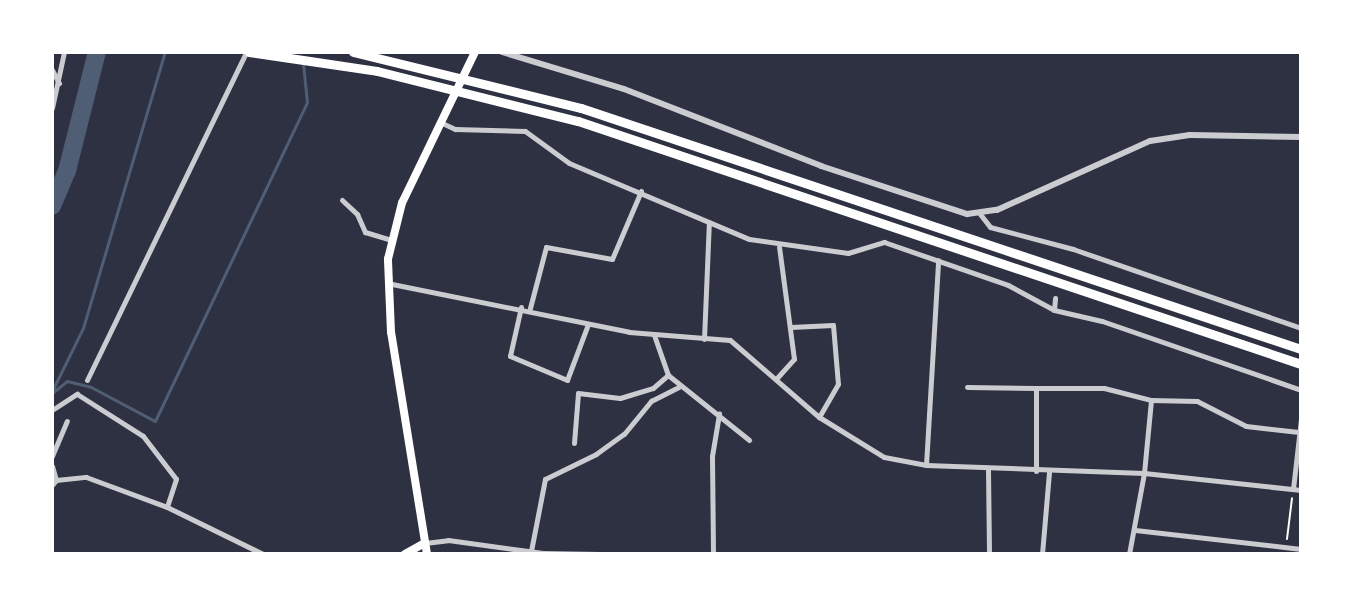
<!DOCTYPE html>
<style>
body{margin:0}
#map{position:relative;width:1353px;height:606px;overflow:hidden;background:#2d3142;font-family:"Fira Sans Condensed",sans-serif}
div>[style]{position:absolute}
[style*='--x']{left:calc(var(--x)*1px);top:calc(var(--y)*1px);width:calc(var(--w)*1px);rotate:calc(var(--a)*1deg)}
.stream>*{height:3px;margin:-1.5px;padding:0 1.5px;transform-origin:1.5px;border-radius:1.5px;background:#4f5d75}
.river>*{height:18px;margin:-9px;padding:0 9px;transform-origin:9px;border-radius:9px;background:#4f5d75}
.path>*{height:2px;margin:-1px;padding:0 1px;transform-origin:1px;border-radius:1px;background:#fff}
.minor>*{height:5px;margin:-2.5px;padding:0 2.5px;transform-origin:2.5px;border-radius:2.5px;background:#caccd0}
.tertiary>*{height:6px;margin:-3px;padding:0 3px;transform-origin:3px;border-radius:3px;background:#caccd0}
.primary>*{height:8px;margin:-4px;padding:0 4px;transform-origin:4px;border-radius:4px;background:#fff}
.motorway>*{height:9px;margin:-4.5px;padding:0 4.5px;transform-origin:4.5px;border-radius:4.5px;background:#fff}
span{translate:-50% -50%;white-space:nowrap;text-align:center;line-height:1.15;-webkit-text-stroke:8px #fff;paint-order:stroke}
.frame{position:absolute;inset:0;border:54px solid #fff;pointer-events:none}
</style>
<div id="map">
<div class="stream">
<div style="--x:52;--y:391;--w:70;--a:-63.8"></div>
<div style="--x:83;--y:328;--w:288;--a:-73.5"></div>
<div style="--x:52;--y:393;--w:19;--a:-39"></div>
<div style="--x:67;--y:381;--w:25;--a:14"></div>
<div style="--x:91;--y:387;--w:72;--a:28"></div>
<div style="--x:155;--y:421;--w:353;--a:-64.5"></div>
<div style="--x:307;--y:102;--w:38;--a:-96"></div>
</div>
<div class="river">
<div style="--x:52;--y:206;--w:38;--a:-67"></div>
<div style="--x:67;--y:171;--w:123;--a:-75.9"></div>
</div>
<div class="path">
<div style="--x:1287;--y:539;--w:41;--a:-83"></div>
</div>
<div class="minor">
<div style="--x:52;--y:70;--w:15;--a:62"></div>
<div style="--x:52;--y:108;--w:57;--a:-77.9"></div>
<div style="--x:440;--y:122;--w:17;--a:25"></div>
<div style="--x:455;--y:129;--w:70;--a:1.6"></div>
<div style="--x:525;--y:131;--w:54;--a:36"></div>
<div style="--x:569;--y:163;--w:195;--a:22.9"></div>
<div style="--x:749;--y:239;--w:100;--a:8"></div>
<div style="--x:848;--y:253;--w:38;--a:-17"></div>
<div style="--x:884;--y:242;--w:131;--a:19.1"></div>
<div style="--x:1008;--y:285;--w:52;--a:28.5"></div>
<div style="--x:1054;--y:310;--w:49;--a:12.9"></div>
<div style="--x:1102;--y:321;--w:211;--a:19.1"></div>
<div style="--x:342;--y:200;--w:21;--a:43"></div>
<div style="--x:357;--y:214;--w:20;--a:66"></div>
<div style="--x:365;--y:232;--w:28;--a:17"></div>
<div style="--x:980;--y:214;--w:16;--a:52"></div>
<div style="--x:990;--y:227;--w:86;--a:14.8"></div>
<div style="--x:1073;--y:249;--w:241;--a:19.1"></div>
<div style="--x:387;--y:283;--w:247;--a:11.4"></div>
<div style="--x:629;--y:332;--w:101;--a:4.5"></div>
<div style="--x:730;--y:340;--w:118;--a:40.9"></div>
<div style="--x:819;--y:417;--w:76;--a:31.6"></div>
<div style="--x:884;--y:457;--w:43;--a:10.8"></div>
<div style="--x:926;--y:465;--w:218;--a:2.1"></div>
<div style="--x:1144;--y:473;--w:73;--a:-84.5"></div>
<div style="--x:521;--y:307;--w:50;--a:102.7"></div>
<div style="--x:510;--y:356;--w:62;--a:22.8"></div>
<div style="--x:567;--y:380;--w:60;--a:-69.4"></div>
<div style="--x:530;--y:308;--w:63;--a:-75.3"></div>
<div style="--x:546;--y:247;--w:67;--a:10.3"></div>
<div style="--x:612;--y:259;--w:74;--a:-66.9"></div>
<div style="--x:1054;--y:310;--w:12;--a:-85"></div>
<div style="--x:791;--y:327;--w:42;--a:-2.7"></div>
<div style="--x:833;--y:325;--w:59;--a:85.2"></div>
<div style="--x:838;--y:384;--w:38;--a:120"></div>
<div style="--x:654;--y:335;--w:42;--a:70.7"></div>
<div style="--x:668;--y:375;--w:104;--a:38.7"></div>
<div style="--x:704;--y:339;--w:117;--a:-87.6"></div>
<div style="--x:776;--y:379;--w:27;--a:-48"></div>
<div style="--x:794;--y:359;--w:113;--a:-97.6"></div>
<div style="--x:87;--y:380;--w:365;--a:-64.1"></div>
<div style="--x:967;--y:387;--w:69;--a:0.8"></div>
<div style="--x:52;--y:410;--w:30;--a:-33"></div>
<div style="--x:77;--y:394;--w:78;--a:32.5"></div>
<div style="--x:143;--y:436;--w:54;--a:52.5"></div>
<div style="--x:176;--y:479;--w:29;--a:108"></div>
<div style="--x:574;--y:443;--w:50;--a:-85.4"></div>
<div style="--x:578;--y:393;--w:42;--a:6.8"></div>
<div style="--x:620;--y:398;--w:34;--a:-17"></div>
<div style="--x:653;--y:388;--w:20;--a:-41"></div>
<div style="--x:52;--y:456;--w:38;--a:-67"></div>
<div style="--x:926;--y:465;--w:205;--a:-86.6"></div>
<div style="--x:52;--y:466;--w:15;--a:74"></div>
<div style="--x:988;--y:470;--w:84;--a:89.3"></div>
<div style="--x:1036;--y:471;--w:83;--a:-90"></div>
<div style="--x:1036;--y:388;--w:68;--a:0"></div>
<div style="--x:1104;--y:388;--w:49;--a:14.3"></div>
<div style="--x:1151;--y:400;--w:46;--a:1.2"></div>
<div style="--x:1197;--y:401;--w:55;--a:27"></div>
<div style="--x:1246;--y:426;--w:53;--a:6.5"></div>
<div style="--x:52;--y:485;--w:6;--a:-51"></div>
<div style="--x:56;--y:480;--w:30;--a:-6"></div>
<div style="--x:86;--y:477;--w:86;--a:20.3"></div>
<div style="--x:167;--y:507;--w:107;--a:26.1"></div>
<div style="--x:1293;--y:489;--w:70;--a:-83.5"></div>
<div style="--x:1135;--y:530;--w:167;--a:6.5"></div>
<div style="--x:425;--y:543;--w:23;--a:-7"></div>
<div style="--x:448;--y:540;--w:96;--a:7.8"></div>
<div style="--x:543;--y:553;--w:57;--a:1"></div>
<div style="--x:531;--y:551;--w:73;--a:-79"></div>
<div style="--x:545;--y:479;--w:57;--a:-26.1"></div>
<div style="--x:596;--y:454;--w:34;--a:-36"></div>
<div style="--x:624;--y:434;--w:43;--a:-50.7"></div>
<div style="--x:651;--y:401;--w:31;--a:-27"></div>
<div style="--x:713;--y:552;--w:96;--a:-90.6"></div>
<div style="--x:712;--y:456;--w:43;--a:-80.5"></div>
<div style="--x:698;--y:554;--w:111;--a:0"></div>
<div style="--x:1042;--y:554;--w:82;--a:-85.1"></div>
<div style="--x:1129;--y:554;--w:82;--a:-79.5"></div>
<div style="--x:1144;--y:473;--w:158;--a:6.2"></div>
</div>
<div class="tertiary">
<div style="--x:502;--y:52;--w:127;--a:16.9"></div>
<div style="--x:624;--y:89;--w:212;--a:21.3"></div>
<div style="--x:821;--y:166;--w:154;--a:18.2"></div>
<div style="--x:967;--y:214;--w:30;--a:-8"></div>
<div style="--x:997;--y:210;--w:168;--a:-24.3"></div>
<div style="--x:1150;--y:141;--w:40;--a:-8.5"></div>
<div style="--x:1190;--y:135;--w:111;--a:1"></div>
</div>
<div class="primary">
<div style="--x:405;--y:554;--w:23;--a:-29"></div>
<div style="--x:427;--y:554;--w:225;--a:-99.2"></div>
<div style="--x:391;--y:332;--w:73;--a:-92.4"></div>
<div style="--x:388;--y:259;--w:58;--a:-76"></div>
<div style="--x:402;--y:203;--w:168;--a:-64.2"></div>
</div>
<div class="motorway">
<div style="--x:249;--y:52;--w:129;--a:8.4"></div>
<div style="--x:377;--y:71;--w:207;--a:14"></div>
<div style="--x:578;--y:121;--w:763;--a:18.58"></div>
<div style="--x:353;--y:52;--w:235;--a:13.8"></div>
<div style="--x:581;--y:108;--w:759;--a:18.51"></div>
</div>
<div class="frame"></div>
</div>
